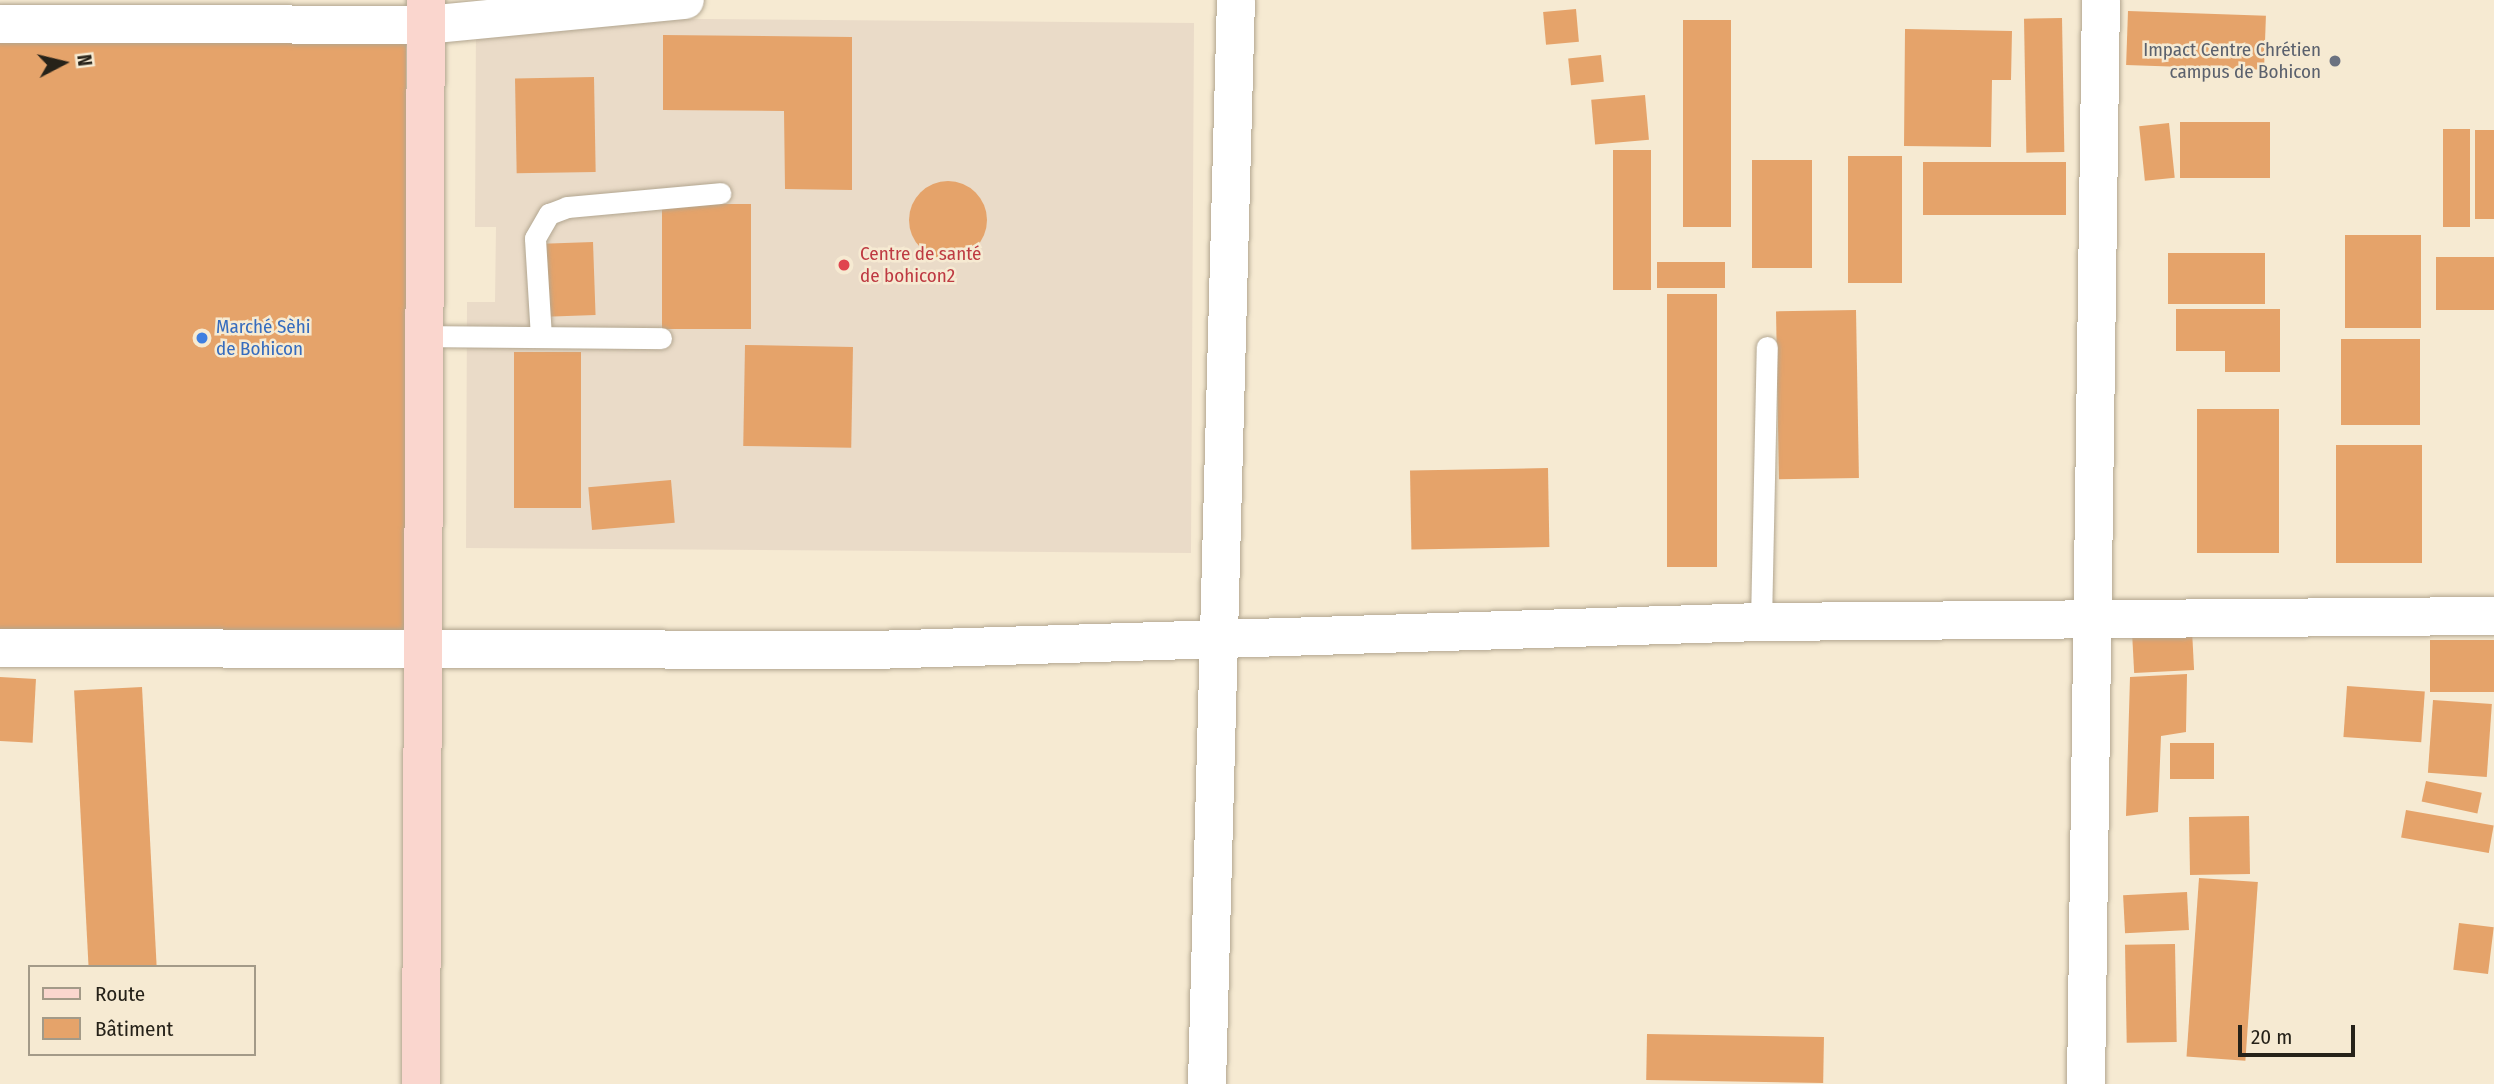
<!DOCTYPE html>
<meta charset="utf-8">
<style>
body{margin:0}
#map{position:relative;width:2494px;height:1084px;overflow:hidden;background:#f6ead2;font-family:"Fira Sans Condensed",sans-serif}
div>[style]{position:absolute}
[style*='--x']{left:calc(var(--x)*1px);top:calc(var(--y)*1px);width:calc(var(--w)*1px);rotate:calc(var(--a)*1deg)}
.medical>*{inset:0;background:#eadbc8}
.building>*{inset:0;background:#e5a36a;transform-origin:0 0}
.round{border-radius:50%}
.roads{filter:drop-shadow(0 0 2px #b2a690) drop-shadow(0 0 2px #b2a690)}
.service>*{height:21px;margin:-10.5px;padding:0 10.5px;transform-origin:10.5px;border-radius:10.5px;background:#fff}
.minor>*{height:38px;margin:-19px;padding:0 19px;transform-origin:19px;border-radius:19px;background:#fff}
.secondary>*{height:38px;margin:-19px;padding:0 19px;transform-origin:19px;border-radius:19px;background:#fad6ce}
.dots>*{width:19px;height:19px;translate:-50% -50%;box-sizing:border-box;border:4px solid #f6ead2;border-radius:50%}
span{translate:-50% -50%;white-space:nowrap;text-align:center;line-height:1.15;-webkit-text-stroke:5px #f6ead2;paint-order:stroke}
.worship-label{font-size:19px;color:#5b616d}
.right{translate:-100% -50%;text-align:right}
.health-label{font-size:19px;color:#be3a42}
.left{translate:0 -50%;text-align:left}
.shop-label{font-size:19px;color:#366cbe}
.legend{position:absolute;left:28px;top:965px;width:228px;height:91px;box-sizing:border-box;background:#f6ead2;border:2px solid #a39a88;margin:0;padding:9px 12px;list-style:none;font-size:21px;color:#262219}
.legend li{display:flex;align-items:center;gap:14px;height:35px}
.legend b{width:35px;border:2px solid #a39a88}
.north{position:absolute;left:28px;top:28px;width:70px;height:70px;-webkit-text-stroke:5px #f6ead2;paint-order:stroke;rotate:83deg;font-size:19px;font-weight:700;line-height:28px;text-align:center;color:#262219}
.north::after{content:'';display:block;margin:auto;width:24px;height:32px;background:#262219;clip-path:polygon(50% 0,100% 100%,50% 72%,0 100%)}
.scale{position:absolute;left:2238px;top:1025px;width:117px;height:32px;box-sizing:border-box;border:4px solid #262219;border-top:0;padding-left:9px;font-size:21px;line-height:24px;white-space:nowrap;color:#262219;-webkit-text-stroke:5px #f6ead2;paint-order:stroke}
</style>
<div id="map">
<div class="medical">
<div style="clip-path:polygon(476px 17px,1194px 23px,1191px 553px,466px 548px,467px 302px,495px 302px,496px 227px,475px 227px)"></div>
</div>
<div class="building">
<div style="left:1576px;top:9px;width:33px;height:33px;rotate:85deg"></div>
<div style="left:2128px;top:11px;width:138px;height:54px;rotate:2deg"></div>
<div style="left:2062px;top:18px;width:134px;height:38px;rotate:89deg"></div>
<div style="left:1683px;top:20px;width:48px;height:207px"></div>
<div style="clip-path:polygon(1905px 29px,2012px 31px,2011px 80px,1992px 80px,1991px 147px,1904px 146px)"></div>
<div style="clip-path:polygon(663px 35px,852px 37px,852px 190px,785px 189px,784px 111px,663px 110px)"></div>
<div style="left:0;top:37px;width:406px;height:599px"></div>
<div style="left:1601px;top:55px;width:27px;height:33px;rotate:84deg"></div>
<div style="left:594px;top:77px;width:95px;height:79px;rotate:89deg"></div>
<div style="left:1645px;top:95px;width:45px;height:54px;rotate:85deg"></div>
<div style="left:2180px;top:122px;width:90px;height:56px"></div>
<div style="left:2169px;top:123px;width:55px;height:30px;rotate:84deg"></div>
<div style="left:2443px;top:129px;width:27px;height:98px"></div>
<div style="left:2494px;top:130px;width:89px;height:19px;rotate:90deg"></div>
<div style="left:1651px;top:150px;width:140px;height:38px;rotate:90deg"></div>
<div style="left:1848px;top:156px;width:54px;height:127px"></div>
<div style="left:1812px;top:160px;width:108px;height:60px;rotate:90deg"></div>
<div style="left:1923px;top:162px;width:143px;height:53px"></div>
<div class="round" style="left:909px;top:181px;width:78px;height:78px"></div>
<div style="left:662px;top:204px;width:89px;height:125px"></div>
<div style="left:2345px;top:235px;width:76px;height:93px"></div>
<div style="left:593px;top:242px;width:73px;height:50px;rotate:88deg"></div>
<div style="left:2168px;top:253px;width:97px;height:51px"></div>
<div style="left:2494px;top:257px;width:53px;height:58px;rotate:90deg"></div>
<div style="left:1725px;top:262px;width:26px;height:68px;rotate:90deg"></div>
<div style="left:1667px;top:294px;width:50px;height:273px"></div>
<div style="clip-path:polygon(2176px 309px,2280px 309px,2280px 372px,2225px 372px,2225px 351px,2176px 351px)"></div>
<div style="left:1856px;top:310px;width:168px;height:80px;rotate:89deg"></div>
<div style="left:2341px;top:339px;width:79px;height:86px"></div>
<div style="left:745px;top:345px;width:108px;height:101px;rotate:1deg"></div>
<div style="left:514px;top:352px;width:67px;height:156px"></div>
<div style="left:2279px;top:409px;width:144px;height:82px;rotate:90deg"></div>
<div style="left:2422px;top:445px;width:118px;height:86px;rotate:90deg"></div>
<div style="left:1548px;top:468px;width:79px;height:138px;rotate:89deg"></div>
<div style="left:671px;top:480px;width:43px;height:83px;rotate:85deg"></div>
<div style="left:2192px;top:630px;width:40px;height:60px;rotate:87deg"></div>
<div style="left:2494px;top:640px;width:52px;height:64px;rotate:90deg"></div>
<div style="clip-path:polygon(2187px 674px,2186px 732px,2161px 736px,2158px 812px,2126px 816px,2130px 677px)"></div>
<div style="left:0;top:677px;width:36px;height:64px;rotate:3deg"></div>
<div style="left:2347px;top:686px;width:78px;height:51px;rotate:4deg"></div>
<div style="left:142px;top:687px;width:280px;height:68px;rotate:87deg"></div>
<div style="left:2433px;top:700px;width:59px;height:73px;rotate:4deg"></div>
<div style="left:2170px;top:743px;width:44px;height:36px"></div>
<div style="left:2426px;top:781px;width:57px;height:21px;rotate:12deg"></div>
<div style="left:2406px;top:810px;width:89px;height:28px;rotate:10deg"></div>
<div style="left:2249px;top:816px;width:58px;height:60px;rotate:89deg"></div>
<div style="left:2199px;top:878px;width:59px;height:179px;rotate:4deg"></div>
<div style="left:2187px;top:892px;width:38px;height:64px;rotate:87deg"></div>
<div style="left:2459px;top:923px;width:35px;height:47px;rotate:7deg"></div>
<div style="left:2175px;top:944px;width:98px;height:50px;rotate:89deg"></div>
<div style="left:1647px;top:1034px;width:177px;height:46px;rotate:1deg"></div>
</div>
<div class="roads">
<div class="service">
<div style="--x:423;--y:336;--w:238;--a:0.5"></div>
<div style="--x:541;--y:337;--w:99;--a:-93.5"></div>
<div style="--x:535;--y:238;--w:28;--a:-60"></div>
<div style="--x:549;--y:214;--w:19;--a:-21"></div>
<div style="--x:567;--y:207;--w:154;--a:-5.2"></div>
<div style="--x:1761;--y:622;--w:275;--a:-88.8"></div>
</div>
<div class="minor">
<div style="--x:0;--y:24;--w:425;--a:0.1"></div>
<div style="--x:425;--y:25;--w:261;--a:-5.5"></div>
<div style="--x:0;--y:648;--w:874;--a:0.13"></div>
<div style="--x:874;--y:650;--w:887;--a:-1.81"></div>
<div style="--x:1761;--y:622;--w:733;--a:-0.47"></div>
<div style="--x:1207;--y:1084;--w:1084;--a:-88.47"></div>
<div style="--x:2086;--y:1084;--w:1084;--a:-89.21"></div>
</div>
<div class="secondary">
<div style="--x:421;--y:1084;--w:1084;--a:-89.74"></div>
</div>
</div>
<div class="dots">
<div style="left:2335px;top:61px;background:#6b7280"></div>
<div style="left:844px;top:265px;background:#e0444e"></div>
<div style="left:202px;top:338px;background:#3f7fe0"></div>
</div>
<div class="worship-label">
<span class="right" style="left:2321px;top:61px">Impact Centre Chrétien<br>campus de Bohicon</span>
</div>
<div class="health-label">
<span class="left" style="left:860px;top:265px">Centre de santé<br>de bohicon2</span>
</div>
<div class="shop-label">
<span class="left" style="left:216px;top:338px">Marché Sèhi<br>de Bohicon</span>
</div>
<ul class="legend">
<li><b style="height:9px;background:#fad6ce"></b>Route</li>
<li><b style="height:19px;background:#e5a36a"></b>Bâtiment</li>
</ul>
<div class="north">N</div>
<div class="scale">20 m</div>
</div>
